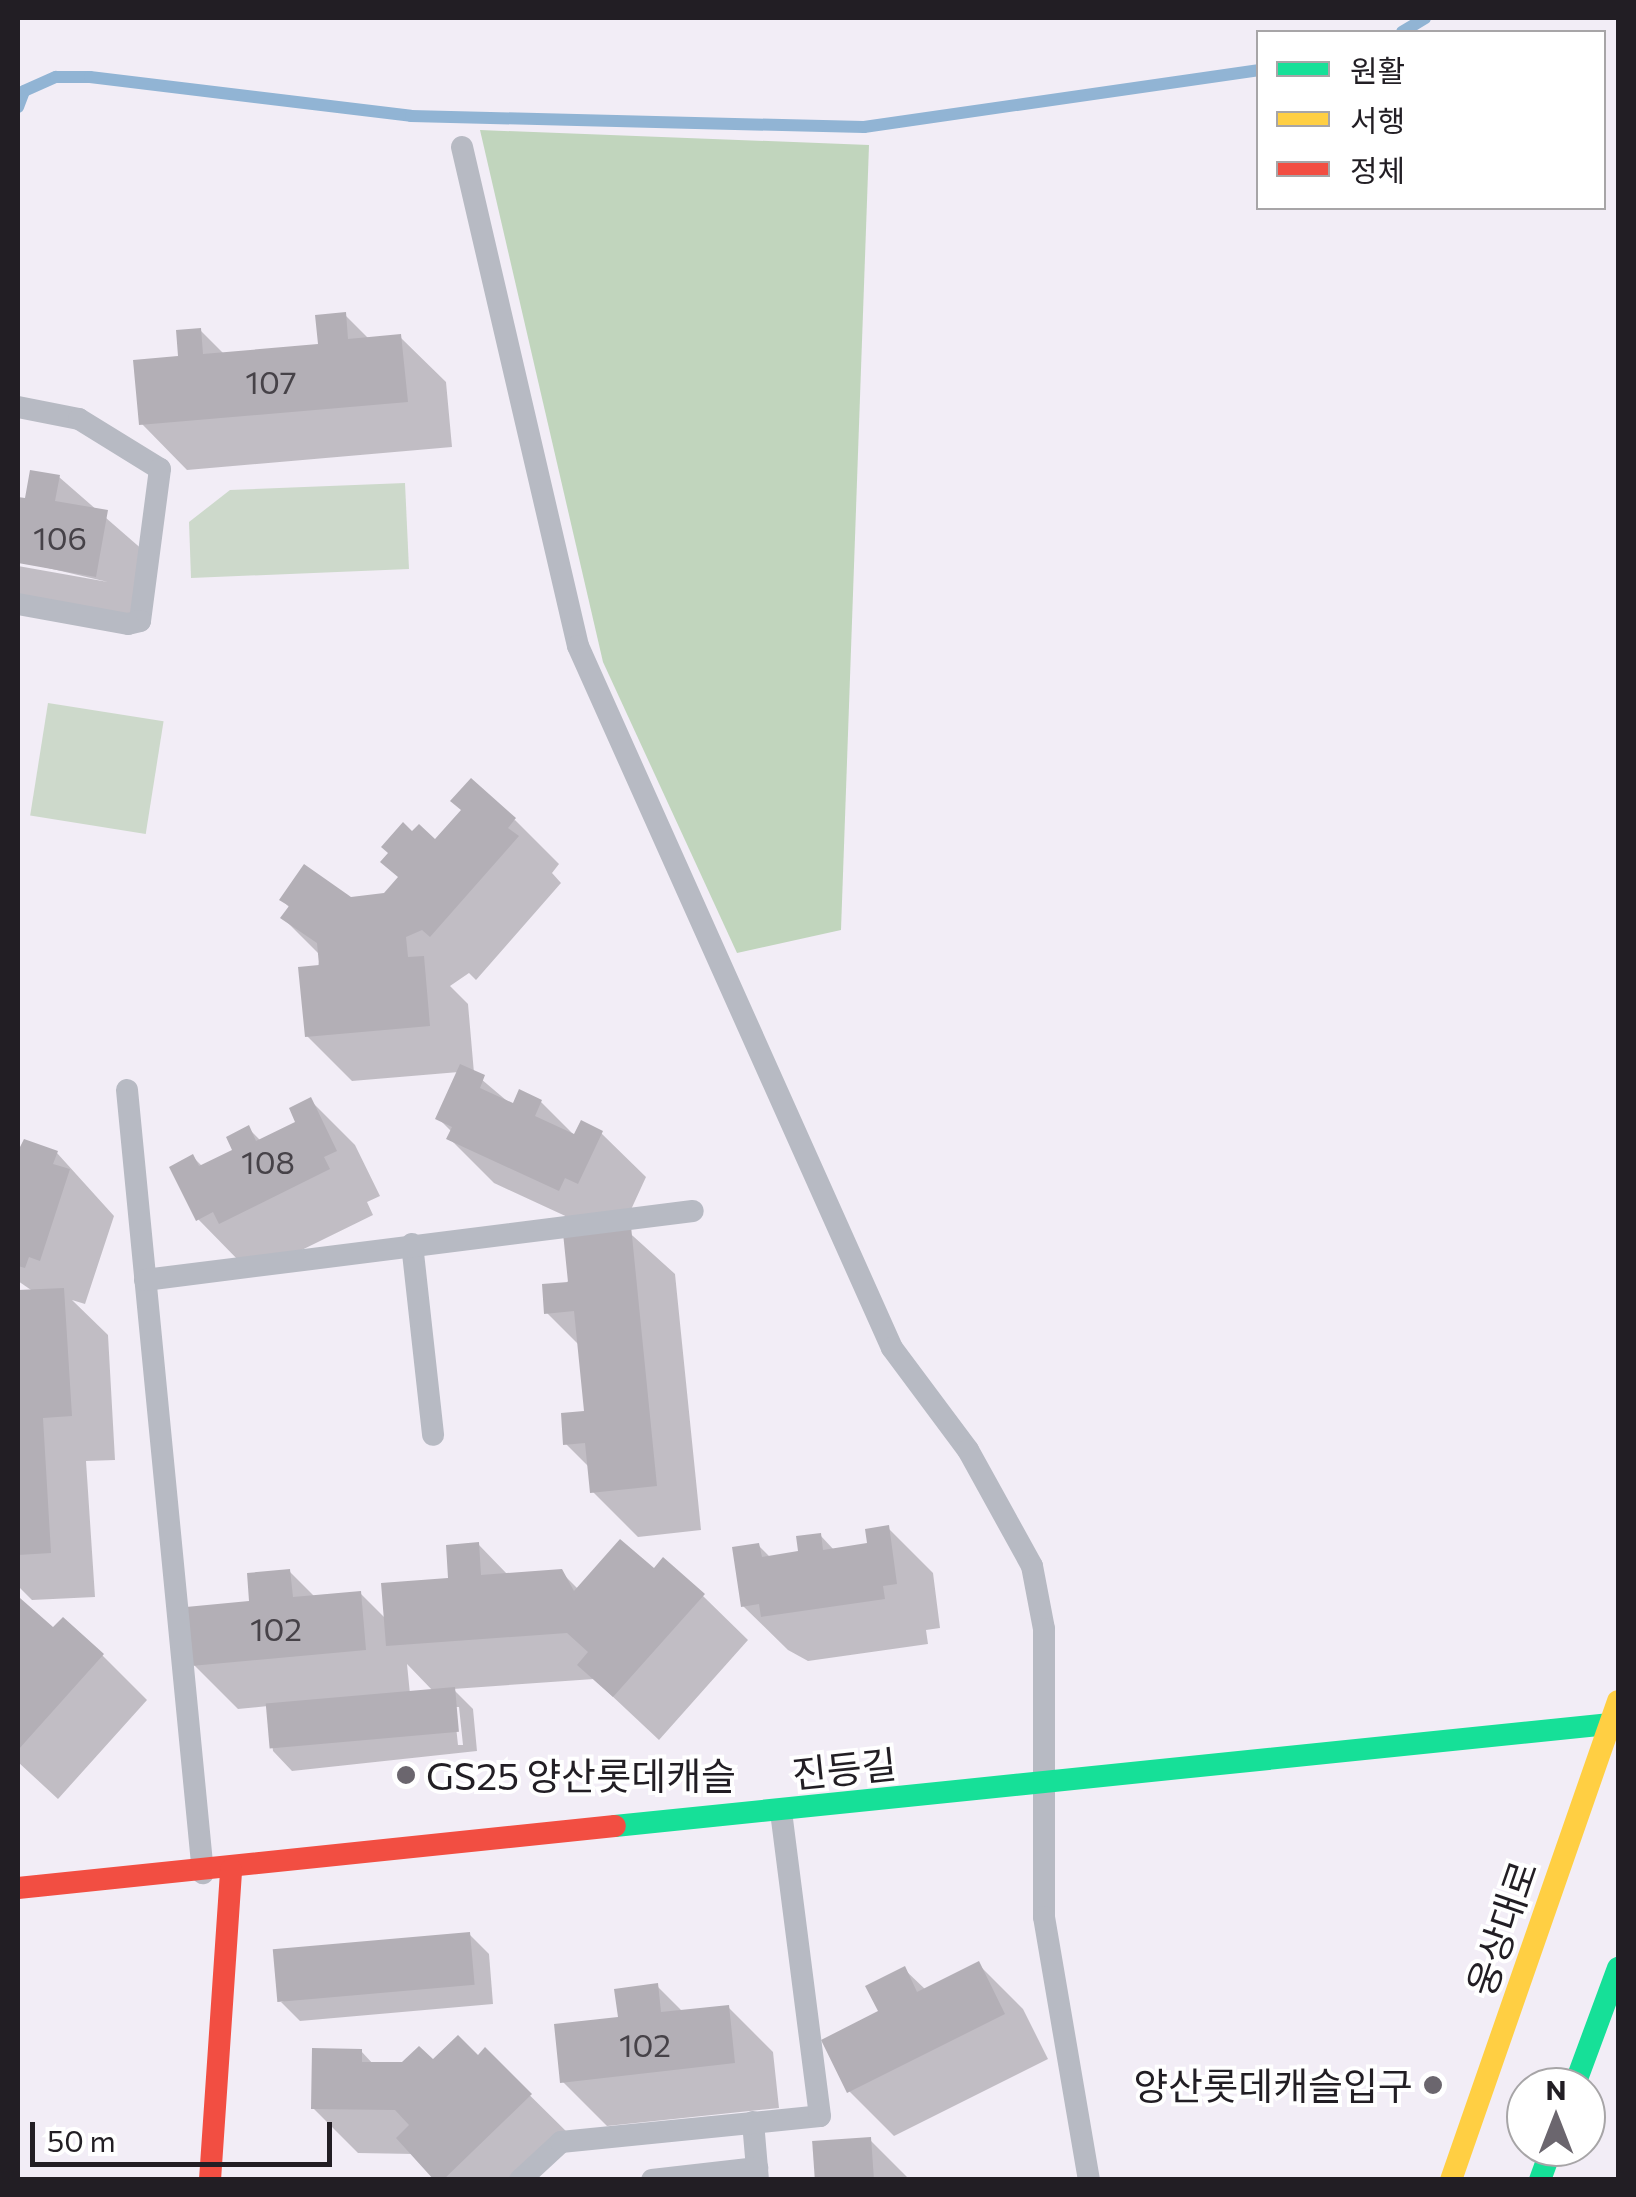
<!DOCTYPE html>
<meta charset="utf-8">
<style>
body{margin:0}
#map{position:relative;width:1636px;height:2197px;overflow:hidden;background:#f2edf6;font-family:Commissioner,"Noto Sans KR",sans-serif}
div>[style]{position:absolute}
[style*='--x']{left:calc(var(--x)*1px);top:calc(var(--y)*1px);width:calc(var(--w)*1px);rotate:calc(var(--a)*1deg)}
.green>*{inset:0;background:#cdd9cb;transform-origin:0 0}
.forest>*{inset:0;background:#c1d5bd}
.shadow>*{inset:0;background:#0003}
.stream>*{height:12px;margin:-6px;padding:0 6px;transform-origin:6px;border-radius:6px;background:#91b4d4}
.building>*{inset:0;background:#b3afb6;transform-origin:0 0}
.lane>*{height:22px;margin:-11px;padding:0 11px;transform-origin:11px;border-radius:11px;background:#b7bac3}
.fast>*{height:22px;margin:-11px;padding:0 11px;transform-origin:11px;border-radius:11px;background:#16e098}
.slow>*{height:22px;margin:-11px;padding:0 11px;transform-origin:11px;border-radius:11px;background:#ffcf43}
.jam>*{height:22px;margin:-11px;padding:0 11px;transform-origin:11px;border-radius:11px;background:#f24e42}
.dots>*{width:28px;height:28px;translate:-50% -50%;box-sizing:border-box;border:5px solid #fff;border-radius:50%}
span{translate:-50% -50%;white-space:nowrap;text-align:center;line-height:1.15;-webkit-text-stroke:8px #fff;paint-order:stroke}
.number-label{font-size:32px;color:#464248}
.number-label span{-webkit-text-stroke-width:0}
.street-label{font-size:38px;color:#221e24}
.poi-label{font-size:38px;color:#221e24}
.left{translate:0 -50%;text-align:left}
.right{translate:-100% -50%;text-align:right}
.frame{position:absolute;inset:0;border:20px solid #221e24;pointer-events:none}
.legend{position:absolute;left:1256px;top:30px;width:350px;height:180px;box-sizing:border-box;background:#fff;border:2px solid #a7a5a7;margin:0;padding:12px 18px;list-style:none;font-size:30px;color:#221e24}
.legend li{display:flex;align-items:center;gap:20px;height:50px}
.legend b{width:50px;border:2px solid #a7a5a7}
.north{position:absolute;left:1506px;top:2067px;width:100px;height:100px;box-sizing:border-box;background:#fff;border:2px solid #a7a5a7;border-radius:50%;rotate:0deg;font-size:28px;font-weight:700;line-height:40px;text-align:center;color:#221e24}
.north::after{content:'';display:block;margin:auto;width:35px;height:45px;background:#6b666e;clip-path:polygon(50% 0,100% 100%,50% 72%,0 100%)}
.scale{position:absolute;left:30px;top:2122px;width:302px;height:45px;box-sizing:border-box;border:5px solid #221e24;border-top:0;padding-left:12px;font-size:30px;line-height:35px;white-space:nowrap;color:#221e24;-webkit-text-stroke:8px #fff;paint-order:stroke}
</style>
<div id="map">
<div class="green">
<div style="clip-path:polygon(405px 483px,409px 569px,191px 578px,189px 522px,230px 490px)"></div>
<div style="left:48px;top:703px;width:117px;height:114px;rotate:9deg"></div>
</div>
<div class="forest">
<div style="clip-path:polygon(480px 130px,869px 145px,841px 930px,737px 953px,603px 662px)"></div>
</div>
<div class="shadow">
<div style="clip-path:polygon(345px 315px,370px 340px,400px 337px,446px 382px,452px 447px,187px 470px,142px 424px,200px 330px,224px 354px,321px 346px)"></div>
<div style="clip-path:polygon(59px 477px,152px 558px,141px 621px,18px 600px,18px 566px,108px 582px,18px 561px,18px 499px,27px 501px)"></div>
<div style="clip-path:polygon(515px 820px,559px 864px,552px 873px,561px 883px,476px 980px,469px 973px,450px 986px,468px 1004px,474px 1073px,514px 1107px,541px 1102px,576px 1137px,601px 1133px,646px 1177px,623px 1227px,675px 1274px,701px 1530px,638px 1537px,593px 1492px,590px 1468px,566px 1444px,587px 1413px,580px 1346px,547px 1313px,600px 1232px,494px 1183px,449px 1138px,452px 1132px,438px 1118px,459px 1072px,352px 1081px,307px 1036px,320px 955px,283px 918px,290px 908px,282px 900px,385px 896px,400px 879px,412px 835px,436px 843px)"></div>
<div style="clip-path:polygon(310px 1100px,355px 1145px,380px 1196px,367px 1202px,373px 1215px,265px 1268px,242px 1264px,198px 1219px,193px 1157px,203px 1167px,236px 1151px,248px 1128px,261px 1141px,299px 1123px)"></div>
<div style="clip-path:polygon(18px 1153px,57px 1153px,114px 1216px,85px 1304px,72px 1300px,108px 1335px,115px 1460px,86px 1461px,95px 1597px,32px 1600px,18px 1586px,18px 1293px,34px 1292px,18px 1281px)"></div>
<div style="clip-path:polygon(888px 1528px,933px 1573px,940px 1628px,926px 1630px,928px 1644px,808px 1661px,788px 1650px,743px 1606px,759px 1546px,771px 1558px,801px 1553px,820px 1535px,835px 1551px,870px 1545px)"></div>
<div style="clip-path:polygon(evenodd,478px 1544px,509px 1576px,561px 1572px,579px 1590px,654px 1572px,703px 1596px,748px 1640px,659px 1740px,594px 1679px,453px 1689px,473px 1709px,477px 1751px,292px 1771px,273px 1751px,268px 1706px,238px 1709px,193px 1664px,289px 1571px,315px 1597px,360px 1593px,386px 1619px,451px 1580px,478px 1544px,407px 1664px,434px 1692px,410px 1694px,407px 1664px,478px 1544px,454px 1707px,459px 1707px,463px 1745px,458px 1745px,454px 1707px)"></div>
<div style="clip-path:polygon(20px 1602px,53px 1631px,102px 1655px,147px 1700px,58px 1799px,18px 1762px)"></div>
<div style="clip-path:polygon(469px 1934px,489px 1954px,493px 2004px,300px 2021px,281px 2002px)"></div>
<div style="clip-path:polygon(978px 1964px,1023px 2009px,1048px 2059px,894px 2136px,849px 2091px,882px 2012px,904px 1969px,926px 1990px)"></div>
<div style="clip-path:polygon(657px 1986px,683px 2012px,728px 2007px,773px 2052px,779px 2108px,607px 2126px,563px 2082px)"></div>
<div style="clip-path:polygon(361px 2051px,374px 2065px,478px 2059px,485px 2051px,575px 2140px,534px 2180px,438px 2180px,414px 2154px,358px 2153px,313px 2108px)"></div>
<div style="clip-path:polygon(870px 2140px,910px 2180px,817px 2180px)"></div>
</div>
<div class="stream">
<div style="--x:1402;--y:32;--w:27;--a:-31"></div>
<div style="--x:18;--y:107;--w:17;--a:-69"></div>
<div style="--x:24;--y:91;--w:35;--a:-24"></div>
<div style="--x:56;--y:77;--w:34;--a:0"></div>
<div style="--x:90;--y:77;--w:323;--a:6.9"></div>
<div style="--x:411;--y:116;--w:453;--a:1.4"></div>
<div style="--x:864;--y:127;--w:398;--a:-8.2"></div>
</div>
<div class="building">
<div style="clip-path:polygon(346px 312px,348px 339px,401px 334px,408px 402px,139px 425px,133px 360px,178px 356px,176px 330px,201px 328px,203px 354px,318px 344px,315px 315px)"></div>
<div style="clip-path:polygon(30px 470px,60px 475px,55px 501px,108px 510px,96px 577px,18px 563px,18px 497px,25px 498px)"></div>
<div style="clip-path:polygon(471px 778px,516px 818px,508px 828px,519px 836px,430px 937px,422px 930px,406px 937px,408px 957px,424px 956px,430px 1026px,305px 1037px,298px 967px,319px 965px,317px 943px,280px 918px,289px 906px,279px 900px,304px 864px,351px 897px,384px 893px,398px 877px,380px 862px,388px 853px,381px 847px,403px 822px,412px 831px,419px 824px,435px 839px,461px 810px,450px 801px)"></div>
<div style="clip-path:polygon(460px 1064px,485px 1075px,480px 1088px,513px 1103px,519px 1089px,542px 1100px,535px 1116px,574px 1134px,581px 1120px,603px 1131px,578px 1184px,565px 1178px,559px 1191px,446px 1139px,452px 1127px,435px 1119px)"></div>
<div style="clip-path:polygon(311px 1097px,337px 1151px,324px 1157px,330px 1169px,219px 1224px,213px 1212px,196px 1221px,169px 1167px,193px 1154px,199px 1166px,232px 1150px,226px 1137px,249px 1125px,256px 1141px,295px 1122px,289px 1108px)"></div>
<div style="clip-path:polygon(24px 1139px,58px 1151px,53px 1164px,70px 1169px,40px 1261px,29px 1257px,25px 1268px,18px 1266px,18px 1151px)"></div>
<div style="clip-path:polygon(631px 1226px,657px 1486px,590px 1493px,585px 1443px,563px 1445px,561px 1413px,584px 1411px,574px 1311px,544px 1314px,542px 1284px,568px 1282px,563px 1233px)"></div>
<div style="clip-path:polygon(64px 1288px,72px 1416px,43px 1418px,51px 1553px,18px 1555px,18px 1290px)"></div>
<div style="clip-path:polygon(889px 1525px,897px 1584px,883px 1586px,885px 1599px,761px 1617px,759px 1604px,741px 1607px,732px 1547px,759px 1543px,762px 1557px,798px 1551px,796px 1536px,821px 1533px,823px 1550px,867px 1543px,865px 1529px)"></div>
<div style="clip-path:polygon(620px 1539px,654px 1568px,663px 1557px,705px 1594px,613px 1697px,577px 1665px,588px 1652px,567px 1633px,386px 1646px,381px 1583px,448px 1578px,446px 1545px,479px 1542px,481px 1575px,562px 1569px,574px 1591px)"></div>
<div style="clip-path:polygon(290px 1569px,293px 1597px,361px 1591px,366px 1650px,191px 1666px,186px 1607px,249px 1601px,247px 1573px)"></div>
<div style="clip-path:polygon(20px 1598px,53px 1627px,63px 1617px,104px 1654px,18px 1750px)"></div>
<div style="left:455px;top:1687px;width:45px;height:190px;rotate:85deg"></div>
<div style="left:470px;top:1932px;width:53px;height:198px;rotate:85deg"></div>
<div style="clip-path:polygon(979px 1961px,1005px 2014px,847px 2093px,821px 2040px,878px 2011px,865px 1986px,905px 1966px,917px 1992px)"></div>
<div style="clip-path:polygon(658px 1983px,661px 2012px,729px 2005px,735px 2063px,560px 2083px,554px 2024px,618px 2017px,614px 1989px)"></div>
<div style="clip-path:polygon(458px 2035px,478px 2055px,485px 2047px,532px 2094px,443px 2180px,434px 2180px,396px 2138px,409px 2125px,395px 2110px,311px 2109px,312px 2048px,362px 2049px,362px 2062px,402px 2062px,419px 2046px,433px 2059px)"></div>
<div style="left:871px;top:2137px;width:43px;height:59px;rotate:86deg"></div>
</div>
<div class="lane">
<div style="--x:462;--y:147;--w:512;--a:76.91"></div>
<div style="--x:578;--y:646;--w:769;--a:65.9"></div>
<div style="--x:892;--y:1348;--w:127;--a:53.3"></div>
<div style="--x:968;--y:1450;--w:132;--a:61.1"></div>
<div style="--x:1032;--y:1566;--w:64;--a:79.2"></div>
<div style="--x:1044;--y:1629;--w:288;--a:90"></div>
<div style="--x:1044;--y:1917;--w:267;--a:80.3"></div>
<div style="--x:18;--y:407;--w:62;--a:11.1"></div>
<div style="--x:79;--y:419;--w:95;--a:31.7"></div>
<div style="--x:160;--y:469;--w:153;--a:97.5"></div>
<div style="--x:140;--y:621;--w:12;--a:166"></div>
<div style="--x:128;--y:624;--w:112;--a:-169.7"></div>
<div style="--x:127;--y:1090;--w:787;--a:84.46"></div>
<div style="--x:412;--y:1244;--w:192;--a:83.7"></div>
<div style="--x:145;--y:1280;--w:552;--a:-7.18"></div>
<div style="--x:753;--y:2122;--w:58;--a:85.1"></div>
<div style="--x:520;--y:2180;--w:56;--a:-42.8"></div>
<div style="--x:561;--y:2142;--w:260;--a:-5.7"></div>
<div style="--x:820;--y:2116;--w:307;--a:-97.3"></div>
<div style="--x:652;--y:2180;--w:106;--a:-6.5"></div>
</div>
<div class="fast">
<div style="--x:615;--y:1826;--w:1008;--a:-5.86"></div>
<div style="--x:1574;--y:2087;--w:127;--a:-69.7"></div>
<div style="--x:1540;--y:2180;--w:35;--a:-70"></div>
</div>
<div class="slow">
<div style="--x:1451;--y:2180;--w:507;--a:-70.78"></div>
</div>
<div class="jam">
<div style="--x:18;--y:1888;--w:600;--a:-5.93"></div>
<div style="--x:210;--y:2180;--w:311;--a:-86.1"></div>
</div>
<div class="dots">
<div style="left:406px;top:1775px;background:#6b666e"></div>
<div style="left:1433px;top:2085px;background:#6b666e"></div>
</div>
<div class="number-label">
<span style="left:271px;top:381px">107</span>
<span style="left:60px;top:537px">106</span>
<span style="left:268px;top:1161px">108</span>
<span style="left:276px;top:1628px">102</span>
<span style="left:645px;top:2044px">102</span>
</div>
<div class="street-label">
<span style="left:844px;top:1768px;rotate:-6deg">진등길</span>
<span style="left:1501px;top:1928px;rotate:-71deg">웅상대로</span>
</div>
<div class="poi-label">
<span class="left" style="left:426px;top:1775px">GS25 양산롯데캐슬</span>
<span class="right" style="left:1413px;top:2085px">양산롯데캐슬입구</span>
</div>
<div class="frame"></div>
<ul class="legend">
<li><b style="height:12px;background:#16e098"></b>원활</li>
<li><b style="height:12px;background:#ffcf43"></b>서행</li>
<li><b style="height:12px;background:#f24e42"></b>정체</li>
</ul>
<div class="north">N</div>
<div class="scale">50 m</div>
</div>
